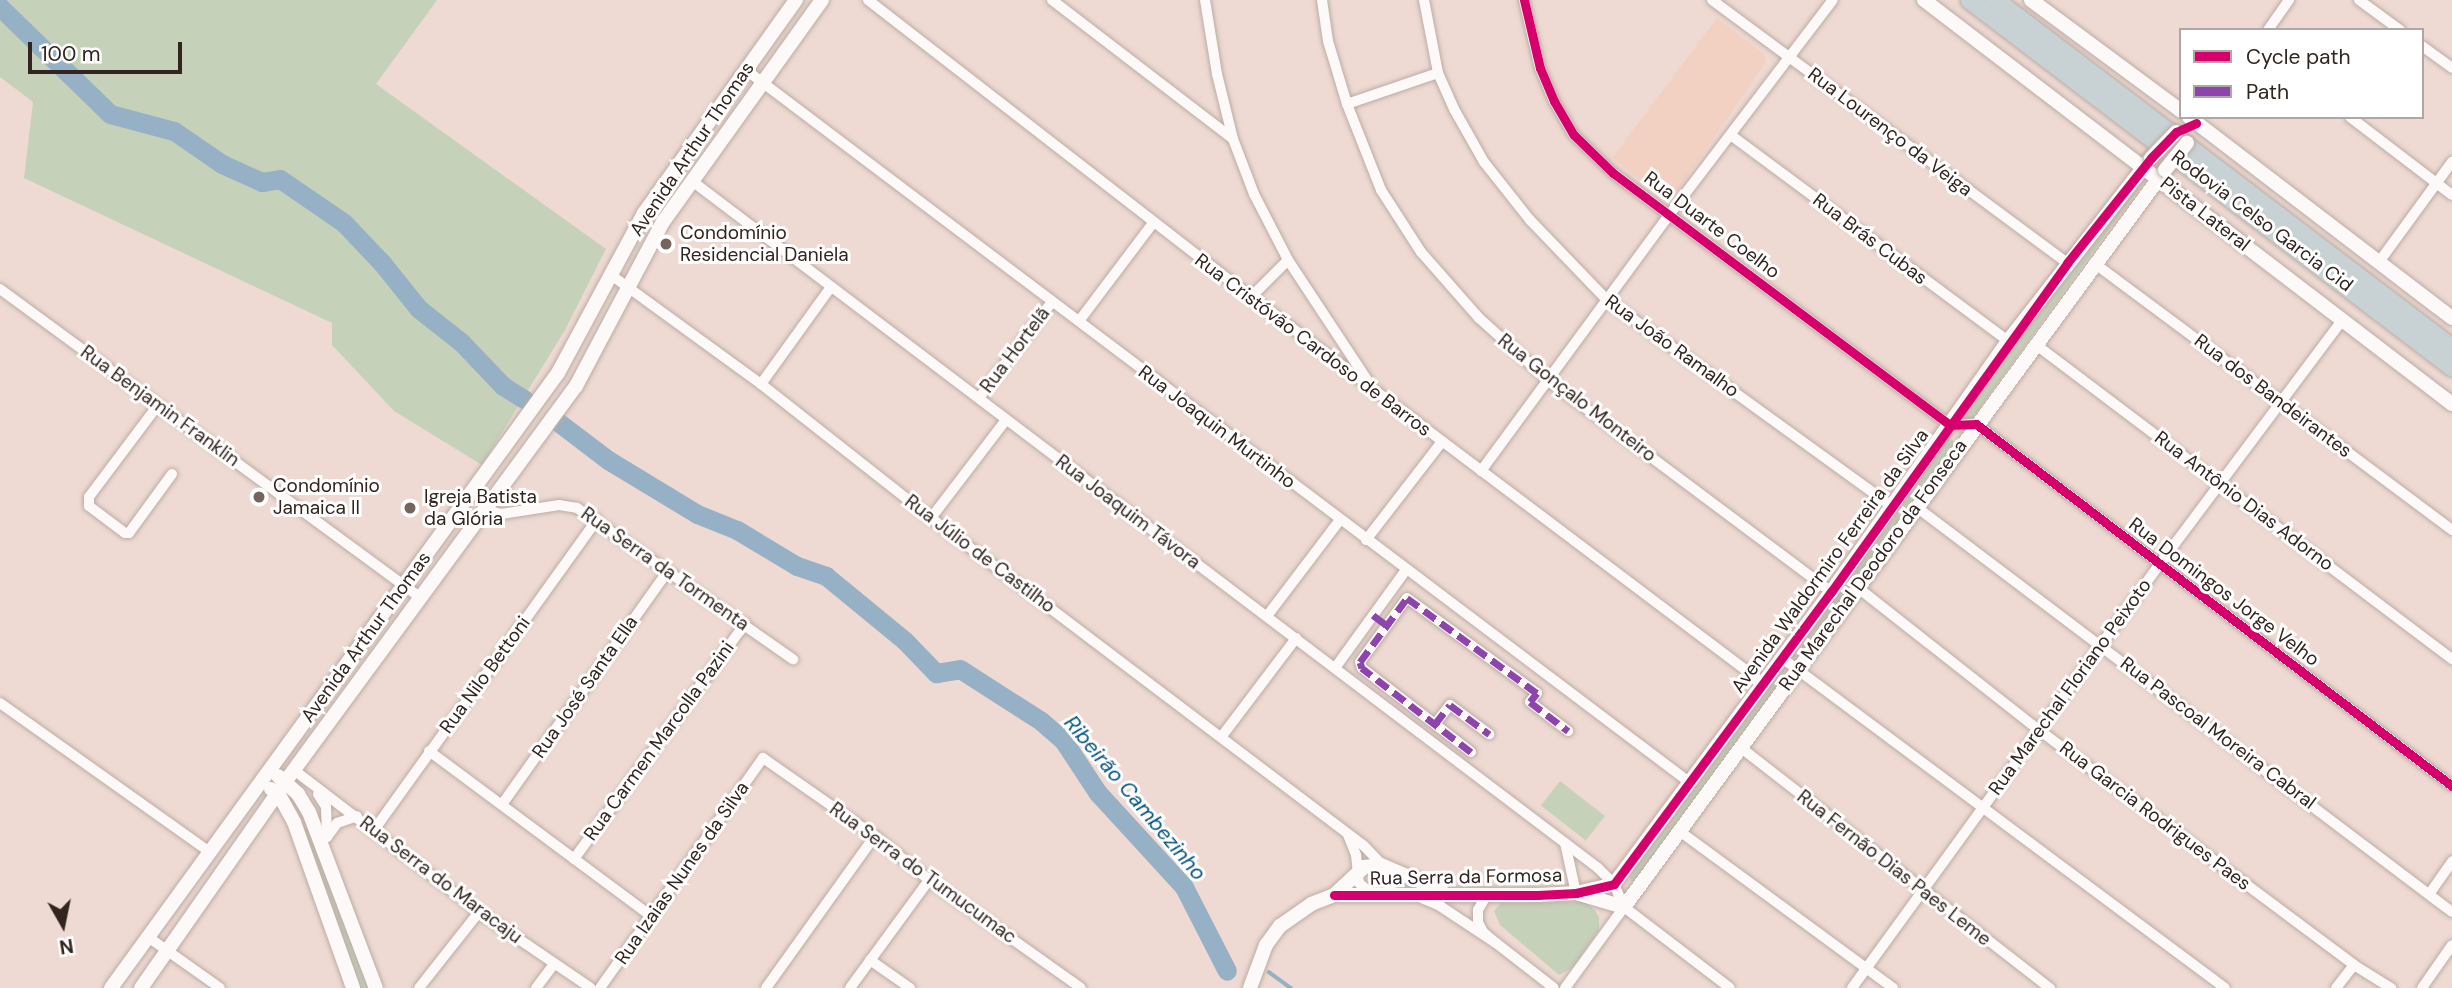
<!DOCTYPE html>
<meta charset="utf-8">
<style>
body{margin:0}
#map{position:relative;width:2452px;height:988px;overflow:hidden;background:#eedad2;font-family:"DM Sans",sans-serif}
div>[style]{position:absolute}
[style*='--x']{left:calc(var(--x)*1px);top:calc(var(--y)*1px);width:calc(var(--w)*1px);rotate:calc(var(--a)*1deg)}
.built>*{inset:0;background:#f2d1c2}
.green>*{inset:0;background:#c6d1b9;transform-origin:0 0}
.stream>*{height:3.5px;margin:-1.75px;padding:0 1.75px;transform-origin:1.75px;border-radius:1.75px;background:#96b0c5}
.river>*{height:19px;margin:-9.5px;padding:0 9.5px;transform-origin:9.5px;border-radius:9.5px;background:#96b0c5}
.roads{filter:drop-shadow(0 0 2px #bbaca5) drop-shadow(0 0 2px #bbaca5)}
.street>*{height:10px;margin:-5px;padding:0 5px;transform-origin:5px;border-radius:5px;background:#fcf9f8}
.secondary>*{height:14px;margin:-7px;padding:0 7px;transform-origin:7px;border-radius:7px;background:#fcf9f8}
.highway>*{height:18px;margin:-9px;padding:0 9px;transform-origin:9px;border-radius:9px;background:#c8d2d5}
.bridges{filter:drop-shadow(0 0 2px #bbaca5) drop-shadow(0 0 2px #bbaca5)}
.secondary-bridge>*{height:14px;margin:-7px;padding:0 7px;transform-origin:7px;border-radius:7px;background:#fcf9f8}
.quiet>*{height:7px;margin-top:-3.5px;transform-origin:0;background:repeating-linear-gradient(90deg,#8e44ad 0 14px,transparent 0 21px)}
.cycleway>*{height:9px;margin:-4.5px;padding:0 4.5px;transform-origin:4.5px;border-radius:4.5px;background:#d6006c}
.dots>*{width:19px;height:19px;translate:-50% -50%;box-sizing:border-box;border:4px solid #fff;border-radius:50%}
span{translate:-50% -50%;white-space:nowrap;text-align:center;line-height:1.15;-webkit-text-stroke:6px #fff;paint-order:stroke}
.street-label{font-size:19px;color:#32241e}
.poi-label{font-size:19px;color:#32241e}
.left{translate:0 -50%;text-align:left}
.water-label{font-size:21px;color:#015480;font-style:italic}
.legend{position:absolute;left:2179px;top:28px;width:245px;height:91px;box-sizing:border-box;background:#fff;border:2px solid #ada7a5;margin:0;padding:9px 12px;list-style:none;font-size:21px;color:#32241e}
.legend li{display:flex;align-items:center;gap:14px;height:35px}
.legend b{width:35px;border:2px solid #ada7a5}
.north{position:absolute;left:28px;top:890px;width:70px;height:70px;-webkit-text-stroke:5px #fff;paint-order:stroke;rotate:171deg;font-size:19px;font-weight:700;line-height:28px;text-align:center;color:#32241e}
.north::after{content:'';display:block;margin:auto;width:24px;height:32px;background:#32241e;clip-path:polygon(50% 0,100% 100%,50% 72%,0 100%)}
.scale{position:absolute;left:28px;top:42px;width:154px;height:32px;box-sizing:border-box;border:4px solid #32241e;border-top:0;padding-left:9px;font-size:21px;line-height:24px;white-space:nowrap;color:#32241e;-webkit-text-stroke:5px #fff;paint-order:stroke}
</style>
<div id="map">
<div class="built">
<div style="clip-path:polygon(1717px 18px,1764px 54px,1766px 62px,1670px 202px,1612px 158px)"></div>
</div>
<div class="green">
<div style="clip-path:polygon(0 0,437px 0,376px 84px,606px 249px,565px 330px,482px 465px,394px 411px,332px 345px,332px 323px,24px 178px,33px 102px,0 77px)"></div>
<div style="clip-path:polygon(2139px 174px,2147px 177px,1971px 420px,1963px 420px)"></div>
<div style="clip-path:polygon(1947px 439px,1953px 440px,1954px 445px,1800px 657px,1794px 658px,1792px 656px)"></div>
<div style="clip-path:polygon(1783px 669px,1786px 676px,1637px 881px,1631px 881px,1630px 875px,1777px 672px)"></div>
<div style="left:1560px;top:781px;width:57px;height:31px;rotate:38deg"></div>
<div style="clip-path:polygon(310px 827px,370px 988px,360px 988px,303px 830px)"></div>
<div style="clip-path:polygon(1584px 902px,1594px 909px,1599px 917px,1599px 930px,1572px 968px,1559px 975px,1500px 925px,1494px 911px,1501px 903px)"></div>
</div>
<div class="stream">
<div style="--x:1269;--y:972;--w:27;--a:36"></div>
</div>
<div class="river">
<div style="--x:0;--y:7;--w:153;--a:44.2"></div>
<div style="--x:110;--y:114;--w:66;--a:14.9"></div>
<div style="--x:174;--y:131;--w:58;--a:34.5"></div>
<div style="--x:222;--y:164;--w:44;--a:24.2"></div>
<div style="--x:262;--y:182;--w:18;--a:-9"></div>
<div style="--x:280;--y:179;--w:78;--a:34.5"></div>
<div style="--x:344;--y:223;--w:55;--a:46.5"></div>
<div style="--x:382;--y:263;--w:59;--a:51.2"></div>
<div style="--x:419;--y:309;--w:53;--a:38.2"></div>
<div style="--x:461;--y:342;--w:61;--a:46.3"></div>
<div style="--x:503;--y:386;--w:25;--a:32"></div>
<div style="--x:558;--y:422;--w:63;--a:37.2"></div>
<div style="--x:608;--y:460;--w:104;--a:31.2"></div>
<div style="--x:697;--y:514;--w:43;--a:21.8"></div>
<div style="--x:737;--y:530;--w:70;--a:31"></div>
<div style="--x:797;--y:566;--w:31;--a:19"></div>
<div style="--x:826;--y:576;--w:102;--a:39.4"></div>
<div style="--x:905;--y:641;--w:45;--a:45.9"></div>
<div style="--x:936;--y:673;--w:24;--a:-9"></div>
<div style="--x:960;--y:669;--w:96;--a:32.7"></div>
<div style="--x:1041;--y:721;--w:29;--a:41"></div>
<div style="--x:1063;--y:740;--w:64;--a:56.6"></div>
<div style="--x:1098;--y:793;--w:127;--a:47.5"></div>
<div style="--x:1184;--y:887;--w:94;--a:62.9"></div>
</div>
<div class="roads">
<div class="street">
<div style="--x:868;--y:0;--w:485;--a:37.8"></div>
<div style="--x:1251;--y:297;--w:641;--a:37.01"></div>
<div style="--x:1052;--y:0;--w:228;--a:37.5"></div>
<div style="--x:1205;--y:0;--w:75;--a:80.8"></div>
<div style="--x:1217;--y:74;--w:67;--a:76.2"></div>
<div style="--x:1233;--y:139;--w:59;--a:69.1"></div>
<div style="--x:1254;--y:194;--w:74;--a:62.7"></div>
<div style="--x:1288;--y:260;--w:151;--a:56.6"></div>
<div style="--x:1322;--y:0;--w:41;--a:81.7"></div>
<div style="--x:1328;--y:41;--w:66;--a:73.2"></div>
<div style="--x:1347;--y:104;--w:92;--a:68.4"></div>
<div style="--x:1381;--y:190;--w:74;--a:57.2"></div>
<div style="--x:1421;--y:252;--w:88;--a:48.7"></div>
<div style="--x:1479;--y:318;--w:93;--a:41.9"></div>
<div style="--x:1548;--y:380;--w:354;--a:36.8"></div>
<div style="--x:1424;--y:0;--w:74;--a:79.1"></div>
<div style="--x:1438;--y:73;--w:39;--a:66"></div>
<div style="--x:1454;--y:109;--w:61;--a:60.5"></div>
<div style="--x:1484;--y:162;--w:74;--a:51.6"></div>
<div style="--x:1530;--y:220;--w:111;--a:46.1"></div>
<div style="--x:1607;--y:300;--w:352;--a:35.9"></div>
<div style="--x:1524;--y:0;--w:70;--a:76.8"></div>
<div style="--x:1540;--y:68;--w:36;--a:67"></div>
<div style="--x:1554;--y:101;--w:39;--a:60"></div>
<div style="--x:1574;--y:135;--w:54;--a:44.3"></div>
<div style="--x:1613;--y:173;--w:421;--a:36.8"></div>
<div style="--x:1950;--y:425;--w:26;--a:-2"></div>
<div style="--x:1976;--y:424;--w:598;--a:37.25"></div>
<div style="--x:1712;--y:0;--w:442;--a:36.5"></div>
<div style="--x:2359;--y:0;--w:51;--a:36.2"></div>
<div style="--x:2268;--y:30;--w:37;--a:-55"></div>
<div style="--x:2422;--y:46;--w:37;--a:36"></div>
<div style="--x:746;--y:70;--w:1182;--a:37.05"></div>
<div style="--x:1347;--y:104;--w:96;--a:-18.8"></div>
<div style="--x:2350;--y:117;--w:128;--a:37.4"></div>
<div style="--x:1732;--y:136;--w:344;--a:36.6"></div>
<div style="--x:692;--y:181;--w:1137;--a:37.17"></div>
<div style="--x:1598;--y:868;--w:23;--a:45"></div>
<div style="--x:1614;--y:884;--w:25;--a:67"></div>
<div style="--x:2379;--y:262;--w:124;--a:-53.9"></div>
<div style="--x:2094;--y:263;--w:447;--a:36.7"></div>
<div style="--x:611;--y:275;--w:185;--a:36"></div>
<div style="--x:761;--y:384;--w:216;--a:38.2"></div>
<div style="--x:931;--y:518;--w:543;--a:37.14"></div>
<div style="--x:1364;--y:846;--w:40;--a:46"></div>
<div style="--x:1392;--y:875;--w:15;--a:98"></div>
<div style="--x:1390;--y:890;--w:8;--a:135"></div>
<div style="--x:0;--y:289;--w:522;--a:36.28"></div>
<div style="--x:1251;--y:297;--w:52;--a:-45"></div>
<div style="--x:1079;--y:321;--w:124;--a:-52.9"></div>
<div style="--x:2035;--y:344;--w:523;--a:37.07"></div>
<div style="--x:761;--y:384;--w:120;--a:-54.2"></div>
<div style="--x:979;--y:398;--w:121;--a:-52.8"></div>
<div style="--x:158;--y:405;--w:115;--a:126.9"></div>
<div style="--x:89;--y:497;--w:9;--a:90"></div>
<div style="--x:89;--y:506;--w:45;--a:36.9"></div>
<div style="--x:125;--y:533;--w:4;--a:0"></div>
<div style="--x:129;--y:533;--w:73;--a:-53.9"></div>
<div style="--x:1481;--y:471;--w:318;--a:-53.7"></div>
<div style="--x:1669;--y:215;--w:270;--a:-52.7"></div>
<div style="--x:1915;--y:506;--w:673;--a:37.09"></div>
<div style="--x:486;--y:510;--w:16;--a:15"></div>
<div style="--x:501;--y:514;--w:59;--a:-8.8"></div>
<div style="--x:559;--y:505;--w:18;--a:9"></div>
<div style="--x:577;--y:508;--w:264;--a:35"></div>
<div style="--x:931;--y:518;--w:123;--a:-52.6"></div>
<div style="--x:1366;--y:540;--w:123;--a:-52.3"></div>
<div style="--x:1857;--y:587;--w:231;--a:38.2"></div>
<div style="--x:2039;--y:730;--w:393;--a:36.7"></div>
<div style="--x:2354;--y:965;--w:44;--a:31.9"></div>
<div style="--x:1267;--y:616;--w:121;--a:-52.8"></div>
<div style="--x:1782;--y:658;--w:552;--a:36.68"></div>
<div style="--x:1335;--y:668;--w:121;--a:-54.1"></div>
<div style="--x:0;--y:703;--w:257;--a:35.4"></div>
<div style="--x:1435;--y:724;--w:24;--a:-52"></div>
<div style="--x:1450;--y:705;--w:49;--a:36.6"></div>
<div style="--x:1222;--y:736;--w:123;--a:-52.9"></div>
<div style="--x:1740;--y:747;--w:393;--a:37.9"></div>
<div style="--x:429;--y:751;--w:277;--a:36.6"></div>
<div style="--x:1471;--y:752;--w:138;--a:-142.4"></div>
<div style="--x:1362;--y:668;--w:6;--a:-108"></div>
<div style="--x:1360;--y:662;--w:79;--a:-53.7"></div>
<div style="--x:1407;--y:598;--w:161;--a:36.2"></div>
<div style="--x:1537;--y:693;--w:11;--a:128"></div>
<div style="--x:1530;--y:702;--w:48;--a:37.3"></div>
<div style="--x:294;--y:770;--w:233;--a:37.5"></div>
<div style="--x:479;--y:912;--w:135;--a:34.2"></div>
<div style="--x:318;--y:794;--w:15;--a:58"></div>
<div style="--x:326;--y:807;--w:30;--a:88"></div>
<div style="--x:503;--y:803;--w:285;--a:-54.6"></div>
<div style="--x:374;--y:830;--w:382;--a:-54.3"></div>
<div style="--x:1678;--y:830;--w:267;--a:36.3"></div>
<div style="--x:1348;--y:835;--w:22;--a:68"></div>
<div style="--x:1356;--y:855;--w:28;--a:84"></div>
<div style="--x:1359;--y:883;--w:18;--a:41"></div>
<div style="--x:327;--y:837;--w:17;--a:-54"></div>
<div style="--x:337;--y:823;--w:21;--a:-19"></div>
<div style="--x:1565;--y:843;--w:51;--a:77.6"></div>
<div style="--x:574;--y:859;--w:291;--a:-54"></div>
<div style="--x:2430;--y:893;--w:39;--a:-55"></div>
<div style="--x:1419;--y:897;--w:23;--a:23"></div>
<div style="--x:1440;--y:906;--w:67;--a:33.5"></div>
<div style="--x:1496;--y:943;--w:17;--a:-140"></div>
<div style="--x:1483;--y:932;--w:11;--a:-117"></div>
<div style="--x:1478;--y:922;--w:12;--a:-90"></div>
<div style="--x:1478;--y:910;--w:16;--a:-60"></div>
<div style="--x:1624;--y:907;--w:133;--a:37.4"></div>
<div style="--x:148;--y:937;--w:88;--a:35.3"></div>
<div style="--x:1496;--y:943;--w:73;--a:37.8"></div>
<div style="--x:870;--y:960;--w:49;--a:35"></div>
<div style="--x:419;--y:988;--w:97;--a:-51.7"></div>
<div style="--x:536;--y:988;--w:30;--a:-53"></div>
<div style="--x:600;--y:988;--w:282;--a:-54.7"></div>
<div style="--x:763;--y:758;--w:136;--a:34.9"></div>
<div style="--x:875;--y:836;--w:70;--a:39.2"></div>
<div style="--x:929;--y:880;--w:186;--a:35.4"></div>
<div style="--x:766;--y:988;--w:187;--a:-54.4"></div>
<div style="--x:850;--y:988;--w:134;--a:-53.8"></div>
<div style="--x:1565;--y:988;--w:100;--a:-53.9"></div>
<div style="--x:1852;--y:988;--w:523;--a:-54.03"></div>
<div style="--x:2159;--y:565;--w:306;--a:-53.2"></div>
<div style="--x:2336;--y:988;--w:29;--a:-52"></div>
<div style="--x:2422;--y:988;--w:52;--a:-55.1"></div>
</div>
<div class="secondary">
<div style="--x:1924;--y:0;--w:665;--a:37.42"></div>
<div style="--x:2031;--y:0;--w:187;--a:36.5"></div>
<div style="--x:2189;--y:117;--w:331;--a:37.4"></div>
<div style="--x:278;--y:776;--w:27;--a:42"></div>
<div style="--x:298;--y:794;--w:21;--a:59"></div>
<div style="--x:309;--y:812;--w:188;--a:69.2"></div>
<div style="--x:271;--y:789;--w:8;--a:30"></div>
<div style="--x:278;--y:793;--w:33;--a:61"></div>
<div style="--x:294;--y:822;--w:176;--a:70.4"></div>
<div style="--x:1576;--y:893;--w:50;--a:16.3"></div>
<div style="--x:1624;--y:907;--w:914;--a:-53.72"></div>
<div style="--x:1334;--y:895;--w:204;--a:0"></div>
<div style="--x:1538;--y:895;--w:38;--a:-3"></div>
<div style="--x:1576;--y:893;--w:39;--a:-13"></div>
<div style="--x:1614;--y:884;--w:364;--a:-53.4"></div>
<div style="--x:1831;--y:592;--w:307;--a:-54.8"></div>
<div style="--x:2008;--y:341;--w:232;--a:-52"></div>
<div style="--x:111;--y:988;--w:760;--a:-53.99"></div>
<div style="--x:558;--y:373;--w:182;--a:-61.7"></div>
<div style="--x:644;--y:213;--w:262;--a:-54.5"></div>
<div style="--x:141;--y:988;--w:251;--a:-55"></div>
<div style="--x:285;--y:782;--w:491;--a:-53.7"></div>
<div style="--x:576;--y:386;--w:186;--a:-62.1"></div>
<div style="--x:663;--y:222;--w:273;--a:-54.4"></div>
<div style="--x:1250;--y:988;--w:46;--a:-69.6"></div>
<div style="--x:1266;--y:945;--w:24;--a:-54"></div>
<div style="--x:1280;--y:926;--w:38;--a:-35"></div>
<div style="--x:1311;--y:904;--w:25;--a:-21"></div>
<div style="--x:1334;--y:895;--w:41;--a:-43"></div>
<div style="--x:1364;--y:867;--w:17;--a:-7"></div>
<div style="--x:1381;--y:865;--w:66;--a:23.1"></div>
</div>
<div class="highway">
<div style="--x:1970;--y:0;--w:606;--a:37.29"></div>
<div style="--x:1995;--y:0;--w:574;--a:37.29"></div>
</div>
</div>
<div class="bridges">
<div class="secondary-bridge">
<div style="--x:2151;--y:158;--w:36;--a:-46"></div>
<div style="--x:2165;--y:170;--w:35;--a:-51"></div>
</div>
</div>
<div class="quiet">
<div style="--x:1373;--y:615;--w:15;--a:37"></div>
<div style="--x:1435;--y:724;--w:24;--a:-52"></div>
<div style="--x:1450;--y:705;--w:49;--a:36.6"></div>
<div style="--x:1471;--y:752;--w:138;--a:-142.4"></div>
<div style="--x:1362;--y:668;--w:6;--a:-108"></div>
<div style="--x:1360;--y:662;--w:79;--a:-53.7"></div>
<div style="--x:1407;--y:598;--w:161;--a:36.2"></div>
<div style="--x:1537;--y:693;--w:11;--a:128"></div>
<div style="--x:1530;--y:702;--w:48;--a:37.3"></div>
</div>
<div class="cycleway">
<div style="--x:1524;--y:0;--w:70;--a:76.8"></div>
<div style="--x:1540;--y:68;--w:36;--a:67"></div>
<div style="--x:1554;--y:101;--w:39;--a:60"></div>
<div style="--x:1574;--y:135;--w:54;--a:44.3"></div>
<div style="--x:1613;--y:173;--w:421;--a:36.8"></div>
<div style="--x:1950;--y:425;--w:26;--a:-2"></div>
<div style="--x:1976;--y:424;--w:598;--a:37.25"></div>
<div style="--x:1334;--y:895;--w:204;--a:0"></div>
<div style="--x:1538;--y:895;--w:38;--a:-3"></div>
<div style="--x:1576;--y:893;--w:39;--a:-13"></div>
<div style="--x:1614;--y:884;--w:364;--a:-53.4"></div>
<div style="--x:1831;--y:592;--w:405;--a:-54.3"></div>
<div style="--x:2067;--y:263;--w:134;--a:-51.3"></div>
<div style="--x:2151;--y:158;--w:36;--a:-46"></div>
<div style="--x:2176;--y:132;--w:22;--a:-24"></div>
</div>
<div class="dots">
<div style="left:666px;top:244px;background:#74645d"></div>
<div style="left:259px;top:497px;background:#74645d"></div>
<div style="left:410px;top:508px;background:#74645d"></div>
</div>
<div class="street-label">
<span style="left:1890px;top:132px;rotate:37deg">Rua Lourenço da Veiga</span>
<span style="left:692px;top:149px;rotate:-56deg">Avenida Arthur Thomas</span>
<span style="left:2205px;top:214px;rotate:38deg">Pista Lateral</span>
<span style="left:2262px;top:221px;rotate:37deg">Rodovia Celso Garcia Cid</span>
<span style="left:1712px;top:225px;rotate:37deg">Rua Duarte Coelho</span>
<span style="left:1870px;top:239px;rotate:37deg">Rua Brás Cubas</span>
<span style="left:1313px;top:345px;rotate:37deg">Rua Cristóvão Cardoso de Barros</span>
<span style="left:1672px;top:346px;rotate:36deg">Rua João Ramalho</span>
<span style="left:1015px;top:350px;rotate:-53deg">Rua Hortelã</span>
<span style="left:2273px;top:396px;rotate:37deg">Rua dos Bandeirantes</span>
<span style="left:1577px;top:398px;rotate:38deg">Rua Gonçalo Monteiro</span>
<span style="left:160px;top:406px;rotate:36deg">Rua Benjamin Franklin</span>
<span style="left:1217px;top:427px;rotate:37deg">Rua Joaquin Murtinho</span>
<span style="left:2244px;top:501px;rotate:37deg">Rua Antônio Dias Adorno</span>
<span style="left:1128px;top:512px;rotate:37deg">Rua Joaquim Távora</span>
<span style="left:980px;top:554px;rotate:37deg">Rua Júlio de Castilho</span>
<span style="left:1830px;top:561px;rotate:-54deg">Avenida Waldormiro Ferreira da Silva</span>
<span style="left:1873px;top:565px;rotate:-54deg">Rua Marechal Deodoro da Fonseca</span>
<span style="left:665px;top:569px;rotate:35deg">Rua Serra da Tormenta</span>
<span style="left:2224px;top:592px;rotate:37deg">Rua Domingos Jorge Velho</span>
<span style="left:366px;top:637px;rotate:-54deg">Avenida Arthur Thomas</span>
<span style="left:485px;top:675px;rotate:-54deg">Rua Nilo Bettoni</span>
<span style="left:585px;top:687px;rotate:-55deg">Rua José Santa Ella</span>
<span style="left:2070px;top:687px;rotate:-54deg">Rua Marechal Floriano Peixoto</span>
<span style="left:2218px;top:733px;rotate:37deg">Rua Pascoal Moreira Cabral</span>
<span style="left:659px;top:741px;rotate:-54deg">Rua Carmen Marcolla Pazini</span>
<span style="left:2155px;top:816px;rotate:37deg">Rua Garcia Rodrigues Paes</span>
<span style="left:1894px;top:868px;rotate:38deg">Rua Fernão Dias Paes Leme</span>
<span style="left:682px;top:873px;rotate:-55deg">Rua Izaias Nunes da Silva</span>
<span style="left:923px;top:873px;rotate:36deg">Rua Serra do Tumucumac</span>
<span style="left:1466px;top:877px;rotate:-1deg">Rua Serra da Formosa</span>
<span style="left:441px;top:880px;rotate:37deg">Rua Serra do Maracaju</span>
</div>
<div class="poi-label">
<span class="left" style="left:680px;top:244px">Condomínio<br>Residencial Daniela</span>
<span class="left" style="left:273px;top:497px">Condomínio<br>Jamaica II</span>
<span class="left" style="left:424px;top:508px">Igreja Batista<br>da Glória</span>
</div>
<div class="water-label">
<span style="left:1135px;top:798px;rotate:50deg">Ribeirão Cambezinho</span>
</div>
<ul class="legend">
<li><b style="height:9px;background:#d6006c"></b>Cycle path</li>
<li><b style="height:9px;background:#8e44ad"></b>Path</li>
</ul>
<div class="north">N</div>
<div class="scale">100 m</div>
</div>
